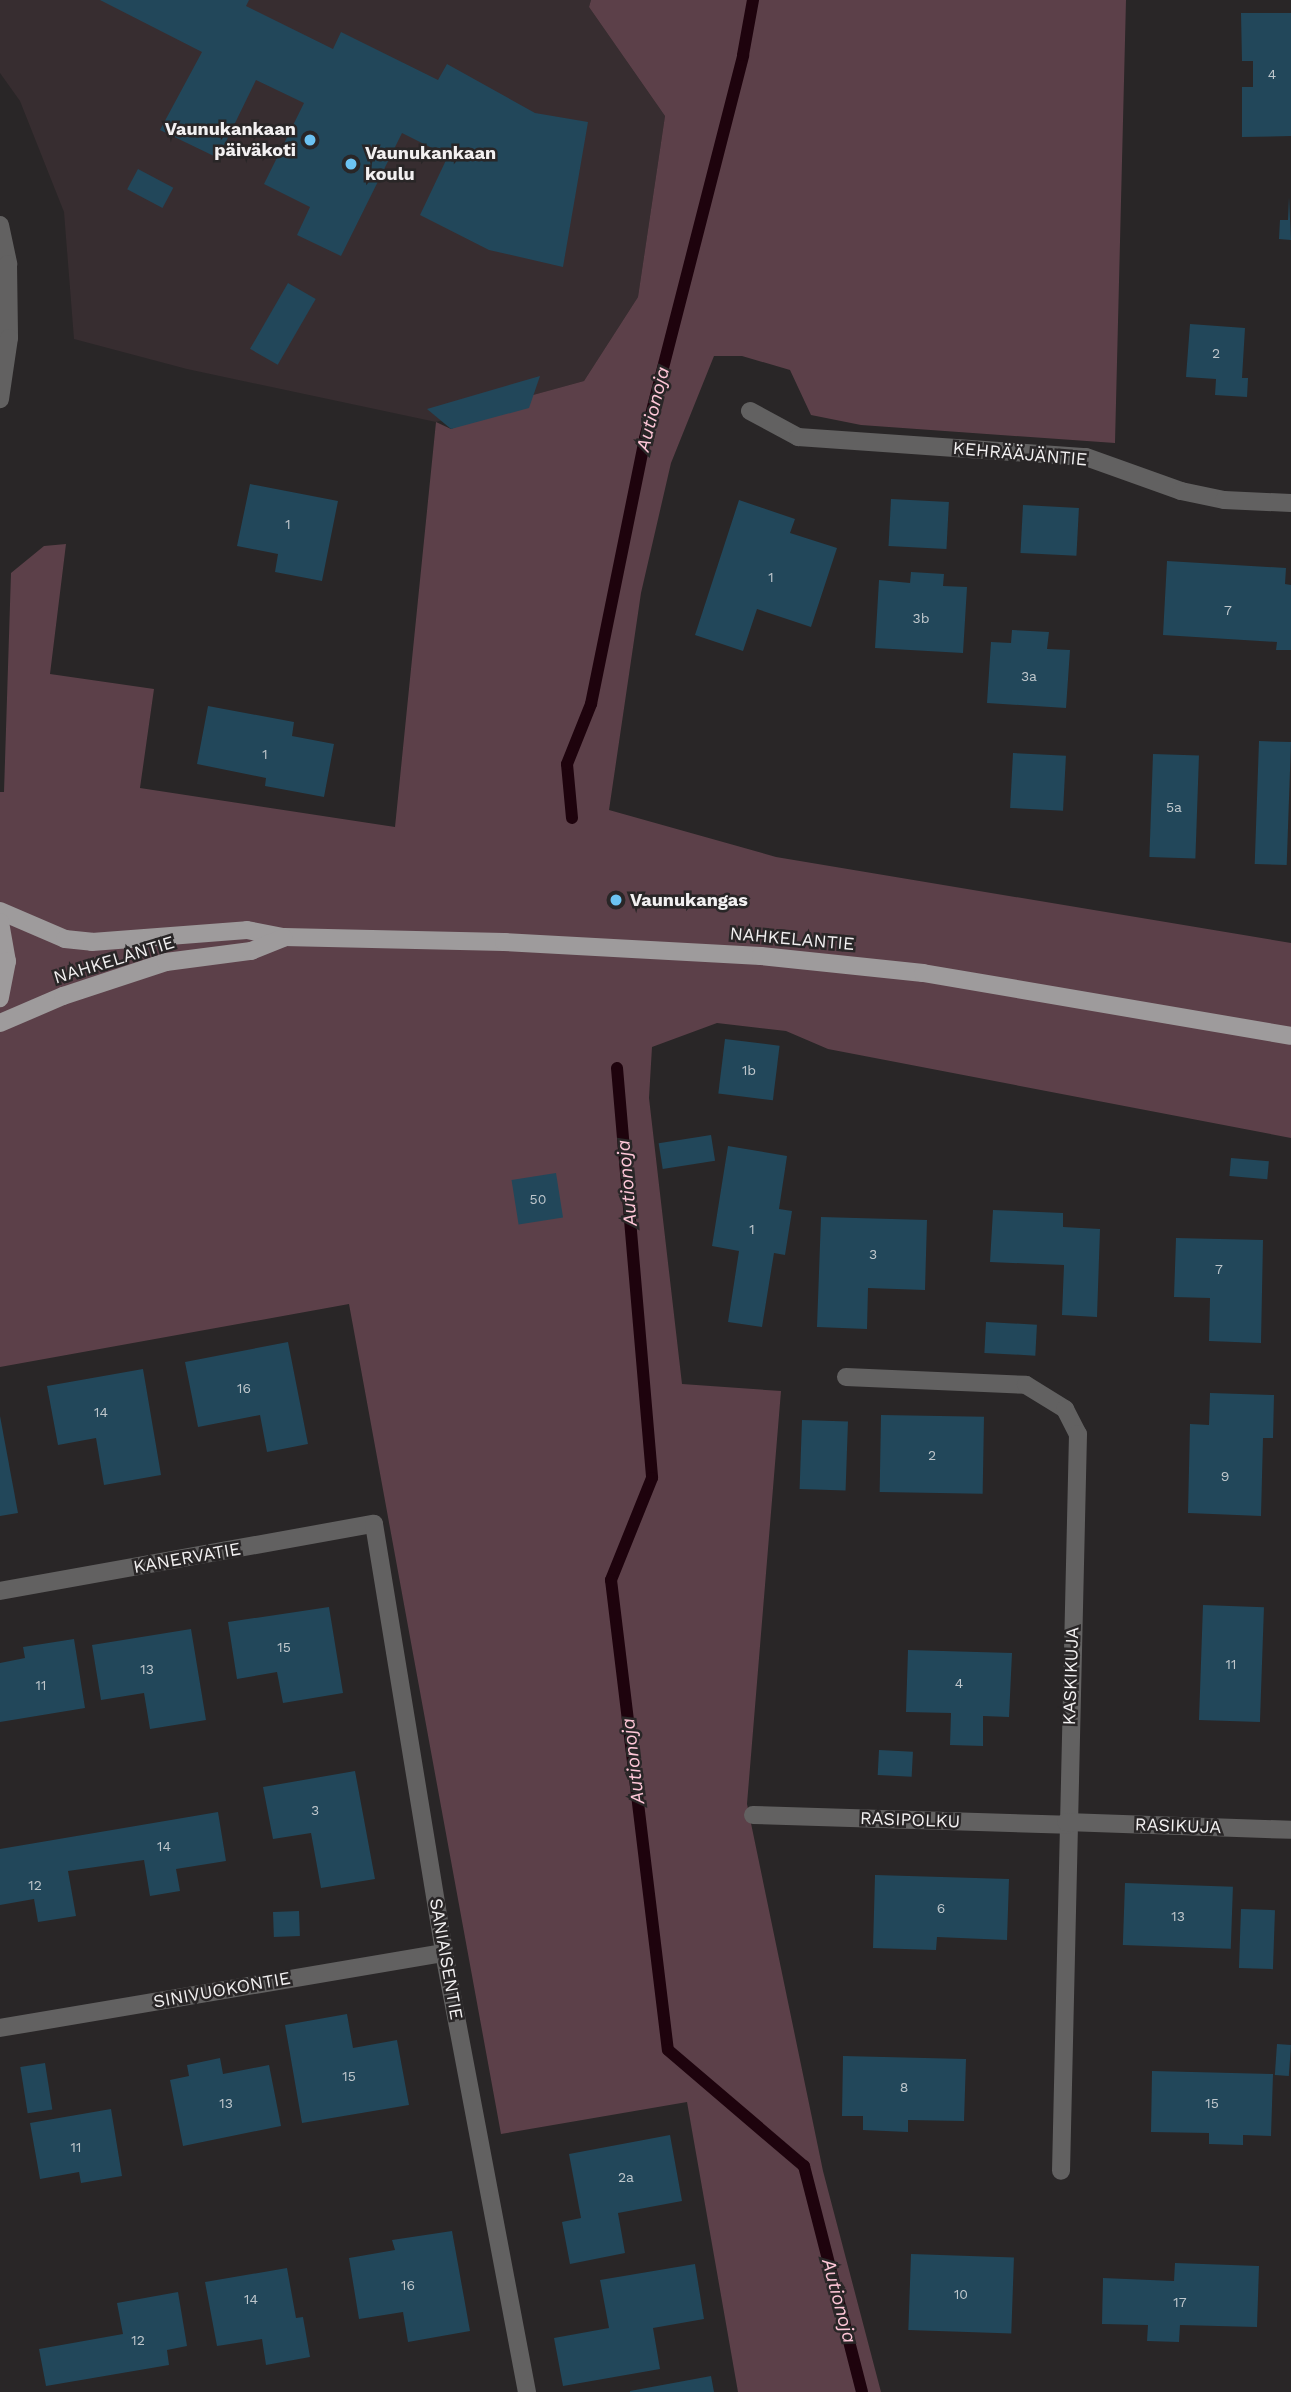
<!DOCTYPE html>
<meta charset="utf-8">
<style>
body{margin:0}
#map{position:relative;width:1291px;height:2392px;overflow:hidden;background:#292627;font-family:"Work Sans",sans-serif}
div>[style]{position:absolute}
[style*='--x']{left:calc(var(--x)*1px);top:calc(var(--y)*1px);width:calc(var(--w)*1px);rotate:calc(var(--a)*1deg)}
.built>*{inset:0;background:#372d30}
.green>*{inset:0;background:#5c4049}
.stream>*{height:12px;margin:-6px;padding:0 6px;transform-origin:6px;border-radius:6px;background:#1e030d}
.building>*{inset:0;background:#22475a;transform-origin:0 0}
.minor>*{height:18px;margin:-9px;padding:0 9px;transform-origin:9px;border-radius:9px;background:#626161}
.major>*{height:18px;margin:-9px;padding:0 9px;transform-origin:9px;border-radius:9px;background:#9e9b9c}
.dots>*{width:19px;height:19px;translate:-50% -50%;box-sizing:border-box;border:4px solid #292627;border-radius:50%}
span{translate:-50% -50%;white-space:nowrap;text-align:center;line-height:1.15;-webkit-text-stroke:5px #292627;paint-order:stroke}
.number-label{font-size:14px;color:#bec6cb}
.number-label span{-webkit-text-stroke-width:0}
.poi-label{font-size:18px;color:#f2f0f1;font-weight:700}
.right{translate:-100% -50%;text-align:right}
.left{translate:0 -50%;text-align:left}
.street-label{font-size:18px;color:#f2f0f1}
.water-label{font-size:19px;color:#ffc7d8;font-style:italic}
</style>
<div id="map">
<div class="built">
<div style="clip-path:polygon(0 0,591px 0,589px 7px,665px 116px,638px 297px,584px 381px,436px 422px,187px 369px,74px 339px,64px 212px,20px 101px,0 73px)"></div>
</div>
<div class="green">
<div style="clip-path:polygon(591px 0,1126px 0,1115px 443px,861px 425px,811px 415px,790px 370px,742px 356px,714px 356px,671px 463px,641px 593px,609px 810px,776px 857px,1291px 943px,1291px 1138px,828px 1049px,786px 1031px,717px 1023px,652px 1047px,649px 1098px,682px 1384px,781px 1391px,747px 1804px,823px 2171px,881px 2392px,738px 2392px,687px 2102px,501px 2134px,349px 1304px,0 1367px,0 792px,4px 792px,11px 573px,44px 546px,66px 544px,50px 674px,154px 689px,140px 788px,395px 827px,436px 422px,451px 429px,533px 395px,584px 381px,638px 297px,665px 116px,589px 7px)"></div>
</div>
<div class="stream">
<div style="--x:572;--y:818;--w:54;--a:-95.3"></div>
<div style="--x:567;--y:764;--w:65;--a:-68.2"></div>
<div style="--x:591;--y:704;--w:271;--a:-78.5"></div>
<div style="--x:645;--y:438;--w:395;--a:-75.6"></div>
<div style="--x:743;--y:55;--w:56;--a:-79.7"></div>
<div style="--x:617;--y:1068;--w:411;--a:85.1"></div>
<div style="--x:652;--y:1478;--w:110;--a:111.9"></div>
<div style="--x:611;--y:1580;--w:473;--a:83.1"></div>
<div style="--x:668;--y:2050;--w:179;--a:40.5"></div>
<div style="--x:804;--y:2166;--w:233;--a:75.6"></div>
</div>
<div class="building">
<div style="clip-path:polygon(100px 0,249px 0,246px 6px,333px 49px,341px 32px,438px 80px,447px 64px,535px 113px,588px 122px,563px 267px,489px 250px,420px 215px,448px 156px,402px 133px,341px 256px,297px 235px,310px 207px,264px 184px,304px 103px,256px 80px,218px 158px,160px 130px,202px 52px)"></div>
<div style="clip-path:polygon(1241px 13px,1291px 13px,1291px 136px,1242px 137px,1242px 87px,1253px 87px,1253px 61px,1242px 61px)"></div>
<div style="left:138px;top:169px;width:40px;height:23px;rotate:28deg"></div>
<div style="clip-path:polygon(1289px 197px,1291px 240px,1279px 239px,1280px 220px,1288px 220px)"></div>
<div style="left:288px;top:283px;width:32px;height:76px;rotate:30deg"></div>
<div style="clip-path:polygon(1190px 324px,1245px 328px,1242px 378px,1248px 378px,1247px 397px,1215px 395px,1216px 379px,1186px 377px)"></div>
<div style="clip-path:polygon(540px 376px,529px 408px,451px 429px,427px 409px)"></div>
<div style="clip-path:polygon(250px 484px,338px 501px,322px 581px,275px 572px,278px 554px,237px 546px)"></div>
<div style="left:891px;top:499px;width:58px;height:47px;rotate:3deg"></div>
<div style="clip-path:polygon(739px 500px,795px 519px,790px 533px,837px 548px,811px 627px,757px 609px,743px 651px,695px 635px)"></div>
<div style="left:1023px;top:505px;width:56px;height:48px;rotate:3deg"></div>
<div style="clip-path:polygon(1167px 561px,1286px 568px,1285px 584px,1291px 585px,1291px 650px,1276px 650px,1277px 642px,1163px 635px)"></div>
<div style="clip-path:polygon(911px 572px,944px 574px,943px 586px,967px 587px,963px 653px,875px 648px,879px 580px,910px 583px)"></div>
<div style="clip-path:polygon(1012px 630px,1049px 632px,1047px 649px,1070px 650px,1066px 708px,987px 703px,991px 642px,1011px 643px)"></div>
<div style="clip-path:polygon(208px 706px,294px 722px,292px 736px,334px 744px,324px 797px,265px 786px,266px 778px,197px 764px)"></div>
<div style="left:1259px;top:741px;width:32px;height:123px;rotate:2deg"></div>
<div style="left:1013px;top:753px;width:53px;height:55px;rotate:3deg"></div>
<div style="left:1153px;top:754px;width:46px;height:103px;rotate:2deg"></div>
<div style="left:725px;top:1039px;width:55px;height:55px;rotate:7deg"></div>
<div style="left:711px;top:1135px;width:26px;height:53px;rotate:81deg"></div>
<div style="clip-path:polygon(728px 1146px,787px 1156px,779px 1209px,792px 1211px,785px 1255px,774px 1253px,762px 1327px,728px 1322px,739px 1251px,712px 1246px)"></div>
<div style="left:1231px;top:1158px;width:38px;height:18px;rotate:5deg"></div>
<div style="left:556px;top:1173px;width:45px;height:45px;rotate:81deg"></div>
<div style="clip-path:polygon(993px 1210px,1063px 1213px,1063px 1227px,1100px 1229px,1097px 1317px,1062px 1315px,1064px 1265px,990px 1262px)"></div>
<div style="clip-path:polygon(821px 1217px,927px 1220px,925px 1290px,868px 1288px,867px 1329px,817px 1327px)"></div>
<div style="clip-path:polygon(1176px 1238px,1263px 1240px,1261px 1343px,1209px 1341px,1210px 1298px,1174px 1297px)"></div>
<div style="left:986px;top:1322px;width:51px;height:31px;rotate:3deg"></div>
<div style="clip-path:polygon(288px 1342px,308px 1444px,267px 1452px,260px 1415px,198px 1427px,185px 1362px)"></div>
<div style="clip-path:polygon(143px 1369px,161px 1475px,104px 1485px,96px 1438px,58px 1445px,47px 1386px)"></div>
<div style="clip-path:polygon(1210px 1393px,1274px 1395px,1273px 1438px,1263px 1438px,1261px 1516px,1188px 1513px,1190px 1424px,1209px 1425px)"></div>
<div style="left:881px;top:1415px;width:103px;height:77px;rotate:1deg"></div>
<div style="clip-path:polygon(0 1416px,18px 1513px,0 1516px)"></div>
<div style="left:802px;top:1420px;width:46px;height:69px;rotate:2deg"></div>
<div style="left:1203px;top:1605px;width:61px;height:115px;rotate:2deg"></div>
<div style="clip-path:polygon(329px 1607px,343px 1693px,283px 1703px,277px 1672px,237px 1679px,228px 1622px)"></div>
<div style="clip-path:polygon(191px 1629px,206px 1720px,150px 1729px,144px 1693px,101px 1700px,92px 1645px)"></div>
<div style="clip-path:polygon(74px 1639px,85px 1708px,0 1722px,0 1663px,25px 1658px,23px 1647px)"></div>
<div style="clip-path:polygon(908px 1650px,1012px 1653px,1009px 1717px,983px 1716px,983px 1746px,950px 1745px,951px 1713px,906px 1712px)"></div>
<div style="left:879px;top:1750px;width:34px;height:25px;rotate:3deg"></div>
<div style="clip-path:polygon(355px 1771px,375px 1879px,321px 1888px,311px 1833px,273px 1839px,263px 1787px)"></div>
<div style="clip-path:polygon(218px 1812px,226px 1861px,176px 1869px,180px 1891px,150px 1896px,144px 1860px,68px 1871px,76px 1916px,38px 1922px,34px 1899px,0 1905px,0 1849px)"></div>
<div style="clip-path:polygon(875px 1875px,1009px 1879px,1007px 1940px,937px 1937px,936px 1950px,873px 1948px)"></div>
<div style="left:1125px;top:1883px;width:108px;height:62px;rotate:2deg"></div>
<div style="left:1241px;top:1909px;width:34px;height:59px;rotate:2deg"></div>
<div style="left:299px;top:1911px;width:25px;height:26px;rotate:88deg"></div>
<div style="clip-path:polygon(347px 2014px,353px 2048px,397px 2040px,409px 2105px,302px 2123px,285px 2025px)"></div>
<div style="left:1277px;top:2044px;width:14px;height:31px;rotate:4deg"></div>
<div style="clip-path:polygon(843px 2056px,966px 2059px,964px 2121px,908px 2120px,908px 2132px,863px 2130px,863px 2116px,842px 2116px)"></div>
<div style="clip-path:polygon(220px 2058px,223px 2074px,269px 2065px,281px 2126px,183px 2146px,170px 2080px,189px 2076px,187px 2065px)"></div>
<div style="left:45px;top:2063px;width:47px;height:25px;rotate:81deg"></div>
<div style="clip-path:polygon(1152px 2071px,1273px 2074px,1271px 2136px,1243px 2135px,1243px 2145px,1209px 2144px,1209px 2133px,1151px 2132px)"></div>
<div style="clip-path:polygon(111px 2109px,122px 2176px,81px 2183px,79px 2172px,40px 2179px,30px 2123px)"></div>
<div style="clip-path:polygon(670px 2135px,682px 2201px,618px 2213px,625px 2253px,570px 2264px,562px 2222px,581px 2218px,569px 2154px)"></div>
<div style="clip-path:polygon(452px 2231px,470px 2331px,408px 2342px,403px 2312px,359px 2319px,349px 2258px,395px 2250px,392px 2240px)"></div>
<div style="left:911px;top:2254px;width:103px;height:76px;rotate:2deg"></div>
<div style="clip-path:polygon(1175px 2263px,1259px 2266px,1257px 2327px,1180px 2325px,1179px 2342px,1147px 2341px,1148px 2325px,1102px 2324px,1103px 2278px,1174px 2281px)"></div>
<div style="clip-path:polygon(695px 2264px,704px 2319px,653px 2328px,660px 2369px,563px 2386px,554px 2338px,609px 2328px,600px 2280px)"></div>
<div style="clip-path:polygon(287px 2268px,296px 2318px,303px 2317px,310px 2357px,266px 2365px,262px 2339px,217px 2346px,205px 2282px)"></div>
<div style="clip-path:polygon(178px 2292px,187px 2346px,167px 2350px,169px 2365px,46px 2386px,39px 2349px,123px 2334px,117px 2303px)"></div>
<div style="clip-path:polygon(711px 2376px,714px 2392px,630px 2392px,630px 2391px)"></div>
</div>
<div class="minor">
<div style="--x:0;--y:225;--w:40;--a:78"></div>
<div style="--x:8;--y:264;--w:74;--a:89.2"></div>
<div style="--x:9;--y:338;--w:62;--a:98.4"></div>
<div style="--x:750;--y:411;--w:55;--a:28.4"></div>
<div style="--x:798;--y:437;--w:289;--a:4"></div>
<div style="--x:1086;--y:457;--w:101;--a:19.7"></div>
<div style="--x:1181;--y:491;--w:44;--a:11.8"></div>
<div style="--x:1224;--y:500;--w:67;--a:2.6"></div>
<div style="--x:846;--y:1377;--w:180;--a:2.5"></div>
<div style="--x:1026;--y:1385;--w:46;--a:31.6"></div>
<div style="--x:1065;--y:1409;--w:28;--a:63"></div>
<div style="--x:1078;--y:1434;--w:737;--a:91.32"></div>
<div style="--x:0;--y:1591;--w:380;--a:-10.2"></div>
<div style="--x:374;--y:1524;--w:435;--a:80.7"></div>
<div style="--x:444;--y:1953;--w:447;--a:79.3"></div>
<div style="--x:753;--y:1815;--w:314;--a:1.8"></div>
<div style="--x:1066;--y:1822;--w:225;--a:2"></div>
<div style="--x:0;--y:2028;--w:450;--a:-9.6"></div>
</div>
<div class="major">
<div style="--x:0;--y:911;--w:71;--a:23.3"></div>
<div style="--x:65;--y:939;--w:27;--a:6"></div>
<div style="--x:92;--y:942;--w:155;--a:-4.4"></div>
<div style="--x:247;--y:930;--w:38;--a:11"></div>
<div style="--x:284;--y:937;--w:220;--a:1.3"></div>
<div style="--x:504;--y:942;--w:257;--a:3.1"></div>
<div style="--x:761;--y:956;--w:163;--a:6"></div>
<div style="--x:923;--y:973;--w:373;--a:9.7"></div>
<div style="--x:0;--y:922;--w:40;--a:80"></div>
<div style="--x:7;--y:961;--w:38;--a:101"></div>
<div style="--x:0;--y:1023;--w:69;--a:-23.2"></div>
<div style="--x:63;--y:996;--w:108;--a:-18.3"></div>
<div style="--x:166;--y:962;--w:86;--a:-7.4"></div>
<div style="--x:251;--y:951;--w:35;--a:-22"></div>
</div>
<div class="dots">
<div style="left:310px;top:140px;background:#6cc3f2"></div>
<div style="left:351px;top:164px;background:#6cc3f2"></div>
<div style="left:616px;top:900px;background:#6cc3f2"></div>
</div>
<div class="number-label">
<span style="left:1272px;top:74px">4</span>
<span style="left:1216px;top:353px">2</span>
<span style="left:288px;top:524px">1</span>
<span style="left:771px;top:577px">1</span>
<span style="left:1228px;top:610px">7</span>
<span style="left:921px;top:618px">3b</span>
<span style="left:1029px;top:676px">3a</span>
<span style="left:265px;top:754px">1</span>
<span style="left:1174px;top:807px">5a</span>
<span style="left:749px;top:1070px">1b</span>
<span style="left:538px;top:1199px">50</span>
<span style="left:752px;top:1229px">1</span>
<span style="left:873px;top:1254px">3</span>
<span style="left:1219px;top:1269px">7</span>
<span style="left:244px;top:1388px">16</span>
<span style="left:101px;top:1412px">14</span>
<span style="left:932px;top:1455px">2</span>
<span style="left:1225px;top:1476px">9</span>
<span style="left:284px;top:1647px">15</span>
<span style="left:1231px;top:1664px">11</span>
<span style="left:147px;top:1669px">13</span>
<span style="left:959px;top:1683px">4</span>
<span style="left:41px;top:1685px">11</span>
<span style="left:315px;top:1810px">3</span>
<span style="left:164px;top:1846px">14</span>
<span style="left:35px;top:1885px">12</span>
<span style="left:941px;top:1908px">6</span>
<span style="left:1178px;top:1916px">13</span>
<span style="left:349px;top:2076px">15</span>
<span style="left:904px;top:2087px">8</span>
<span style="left:226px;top:2103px">13</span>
<span style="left:1212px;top:2103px">15</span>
<span style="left:76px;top:2147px">11</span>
<span style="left:626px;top:2177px">2a</span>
<span style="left:408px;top:2285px">16</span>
<span style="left:961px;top:2294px">10</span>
<span style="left:251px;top:2299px">14</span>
<span style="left:1180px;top:2302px">17</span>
<span style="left:138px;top:2340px">12</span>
</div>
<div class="poi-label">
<span class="right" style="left:296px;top:140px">Vaunukankaan<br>päiväkoti</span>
<span class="left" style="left:365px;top:164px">Vaunukankaan<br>koulu</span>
<span class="left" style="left:630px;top:900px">Vaunukangas</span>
</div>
<div class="street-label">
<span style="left:1020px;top:454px;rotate:5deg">KEHRÄÄJÄNTIE</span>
<span style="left:792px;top:939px;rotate:5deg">NAHKELANTIE</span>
<span style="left:114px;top:960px;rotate:-17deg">NAHKELANTIE</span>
<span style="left:187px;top:1558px;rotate:-10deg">KANERVATIE</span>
<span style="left:1071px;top:1676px;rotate:-88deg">KASKIKUJA</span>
<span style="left:910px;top:1820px;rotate:2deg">RASIPOLKU</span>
<span style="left:1178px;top:1826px;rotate:2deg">RASIKUJA</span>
<span style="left:446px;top:1959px;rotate:80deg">SANIAISENTIE</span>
<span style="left:222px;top:1990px;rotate:-10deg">SINIVUOKONTIE</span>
</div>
<div class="water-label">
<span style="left:653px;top:409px;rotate:-76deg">Autionoja</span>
<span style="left:627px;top:1183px;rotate:-95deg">Autionoja</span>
<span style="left:633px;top:1761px;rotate:-97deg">Autionoja</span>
<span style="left:839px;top:2301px;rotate:75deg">Autionoja</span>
</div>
</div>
